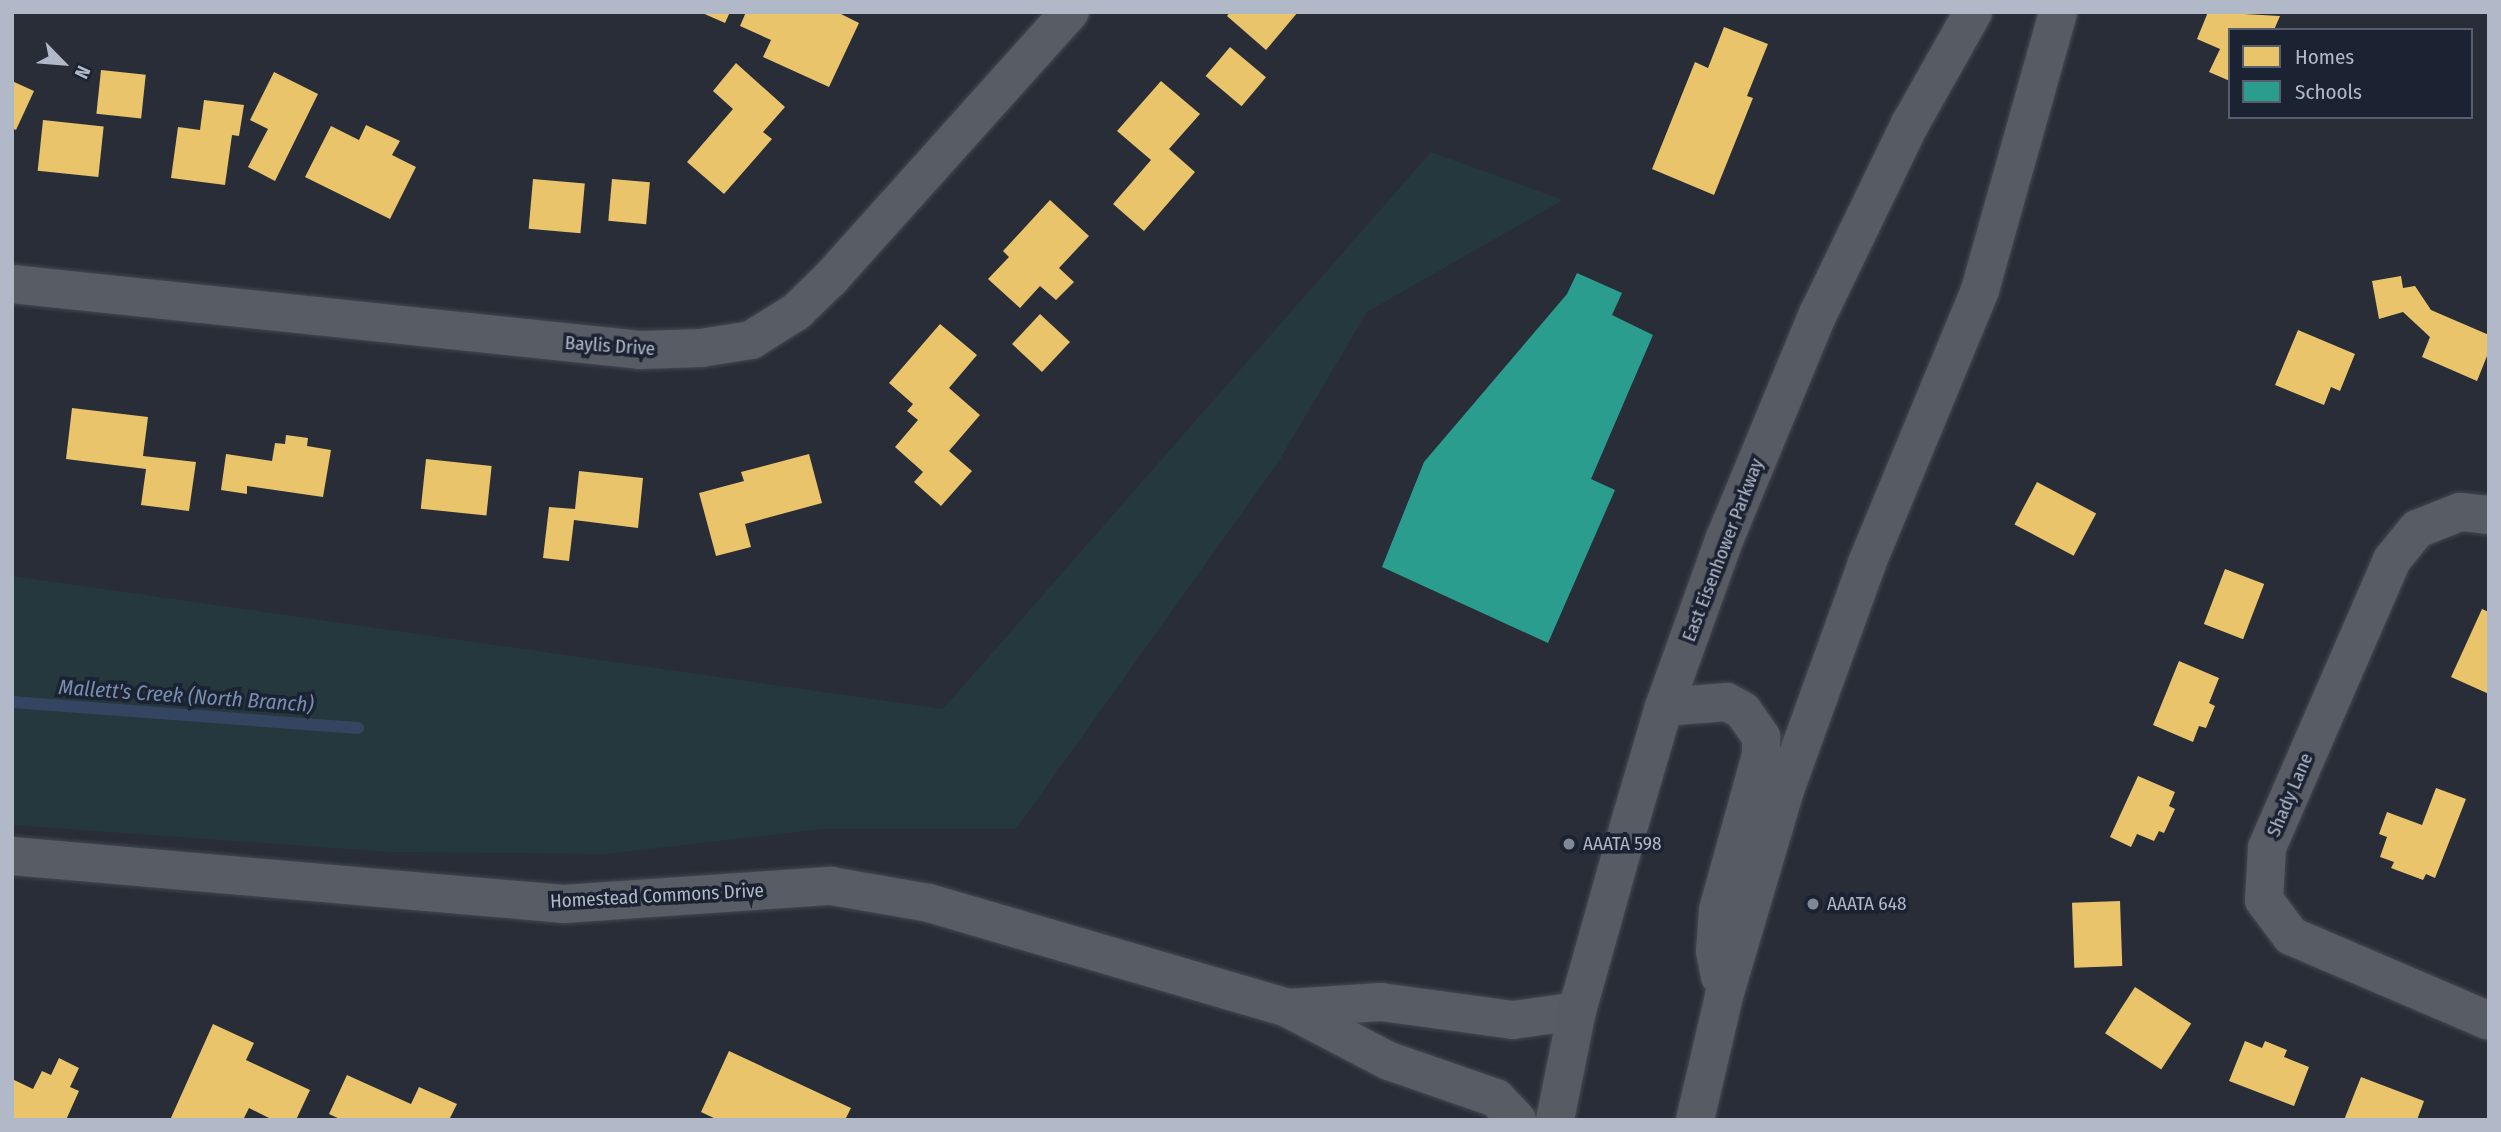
<!DOCTYPE html>
<style>
body{margin:0}
#map{position:relative;width:2501px;height:1132px;overflow:hidden;background:#282d37;font-family:"Fira Sans Condensed",sans-serif}
div>[style]{position:absolute}
[style*='--x']{left:calc(var(--x)*1px);top:calc(var(--y)*1px);width:calc(var(--w)*1px);rotate:calc(var(--a)*1deg)}
.green>*{inset:0;background:#25383d}
.homes>*{inset:0;background:#e9c46a;transform-origin:0 0}
.schools>*{inset:0;background:#2a9d8f}
.stream>*{height:12px;margin:-6px;padding:0 6px;transform-origin:6px;border-radius:6px;background:#344561}
.roads{filter:drop-shadow(0 0 2px #444850) drop-shadow(0 0 2px #444850)}
.minor>*{height:38px;margin:-19px;padding:0 19px;transform-origin:19px;border-radius:19px;background:#585c65}
.secondary>*{height:38px;margin:-19px;padding:0 19px;transform-origin:19px;border-radius:19px;background:#575b63}
.dots>*{width:19px;height:19px;translate:-50% -50%;box-sizing:border-box;border:4px solid #1b2332;border-radius:50%}
span{translate:-50% -50%;white-space:nowrap;text-align:center;line-height:1.15;-webkit-text-stroke:7px #1b2332;paint-order:stroke}
.street-label{font-size:19px;color:#b1b9c8}
.poi-label{font-size:19px;color:#b1b9c8}
.left{translate:0 -50%;text-align:left}
.water-label{font-size:21px;color:#788eb2;font-style:italic}
.frame{position:absolute;inset:0;border:14px solid #b1b9c8;pointer-events:none}
.legend{position:absolute;left:2228px;top:28px;width:245px;height:91px;box-sizing:border-box;background:#1b2332;border:2px solid #575f6e;margin:0;padding:9px 12px;list-style:none;font-size:21px;color:#b1b9c8}
.legend li{display:flex;align-items:center;gap:14px;height:35px}
.legend b{width:35px;border:2px solid #575f6e}
.north{position:absolute;left:28px;top:28px;width:70px;height:70px;-webkit-text-stroke:5px #1b2332;paint-order:stroke;rotate:115deg;font-size:19px;font-weight:700;line-height:28px;text-align:center;color:#b1b9c8}
.north::after{content:'';display:block;margin:auto;width:24px;height:32px;background:#b1b9c8;clip-path:polygon(50% 0,100% 100%,50% 72%,0 100%)}
</style>
<div id="map">
<div class="green">
<div style="clip-path:polygon(1431px 152px,1563px 200px,1367px 312px,1277px 464px,1016px 829px,823px 829px,606px 854px,390px 852px,12px 825px,12px 576px,943px 709px)"></div>
</div>
<div class="homes">
<div style="clip-path:polygon(700px 12px,730px 12px,725px 23px)"></div>
<div style="clip-path:polygon(746px 12px,837px 12px,859px 23px,829px 87px,763px 57px,771px 40px,740px 26px)"></div>
<div style="clip-path:polygon(1230px 12px,1298px 12px,1266px 50px,1227px 16px)"></div>
<div style="clip-path:polygon(2208px 12px,2280px 16px,2274px 30px,2230px 30px,2230px 81px,2209px 72px,2220px 49px,2197px 39px)"></div>
<div style="clip-path:polygon(1724px 27px,1768px 44px,1747px 96px,1753px 98px,1714px 195px,1652px 169px,1695px 62px,1708px 68px)"></div>
<div style="left:1230px;top:47px;width:47px;height:38px;rotate:40deg"></div>
<div style="clip-path:polygon(736px 63px,785px 107px,763px 132px,772px 139px,724px 194px,687px 162px,733px 109px,713px 91px)"></div>
<div style="left:101px;top:70px;width:45px;height:44px;rotate:6deg"></div>
<div style="clip-path:polygon(274px 72px,318px 94px,275px 181px,248px 167px,268px 129px,250px 120px)"></div>
<div style="clip-path:polygon(12px 81px,34px 91px,16px 130px,12px 128px)"></div>
<div style="clip-path:polygon(1161px 81px,1200px 114px,1169px 149px,1195px 172px,1144px 231px,1113px 204px,1151px 160px,1117px 131px)"></div>
<div style="clip-path:polygon(204px 100px,244px 105px,239px 136px,232px 135px,225px 185px,171px 178px,178px 127px,200px 130px)"></div>
<div style="left:43px;top:120px;width:61px;height:51px;rotate:6deg"></div>
<div style="clip-path:polygon(366px 125px,400px 141px,392px 155px,416px 167px,390px 219px,305px 177px,331px 126px,359px 140px)"></div>
<div style="left:533px;top:179px;width:52px;height:50px;rotate:5deg"></div>
<div style="left:612px;top:179px;width:38px;height:42px;rotate:5deg"></div>
<div style="clip-path:polygon(1050px 200px,1089px 236px,1059px 268px,1074px 282px,1056px 300px,1040px 286px,1020px 308px,988px 279px,1009px 257px,1003px 251px)"></div>
<div style="clip-path:polygon(2401px 276px,2403px 288px,2415px 286px,2431px 310px,2489px 335px,2489px 351px,2477px 381px,2422px 357px,2430px 337px,2403px 312px,2379px 319px,2372px 281px)"></div>
<div style="left:1040px;top:314px;width:41px;height:41px;rotate:43deg"></div>
<div style="clip-path:polygon(940px 324px,977px 355px,949px 388px,980px 415px,949px 451px,972px 471px,941px 506px,914px 482px,923px 472px,895px 447px,918px 420px,907px 411px,913px 404px,889px 383px)"></div>
<div style="clip-path:polygon(2298px 330px,2355px 354px,2340px 391px,2331px 387px,2324px 405px,2275px 385px)"></div>
<div style="clip-path:polygon(72px 408px,148px 417px,143px 456px,196px 462px,189px 511px,141px 505px,146px 469px,66px 459px)"></div>
<div style="clip-path:polygon(286px 435px,308px 438px,307px 446px,331px 450px,323px 497px,247px 486px,247px 494px,221px 490px,226px 454px,272px 461px,275px 443px,285px 444px)"></div>
<div style="clip-path:polygon(809px 454px,822px 503px,745px 524px,751px 547px,716px 556px,699px 493px,744px 481px,741px 472px)"></div>
<div style="left:426px;top:459px;width:66px;height:50px;rotate:6deg"></div>
<div style="clip-path:polygon(579px 471px,643px 478px,638px 528px,574px 520px,569px 561px,543px 558px,549px 507px,575px 509px)"></div>
<div style="left:2037px;top:482px;width:67px;height:48px;rotate:28deg"></div>
<div style="left:2225px;top:569px;width:42px;height:59px;rotate:21deg"></div>
<div style="clip-path:polygon(2482px 609px,2489px 612px,2489px 694px,2451px 677px)"></div>
<div style="clip-path:polygon(2179px 661px,2219px 678px,2209px 703px,2215px 706px,2206px 728px,2199px 726px,2193px 742px,2153px 725px)"></div>
<div style="clip-path:polygon(2138px 776px,2175px 792px,2169px 806px,2175px 809px,2164px 833px,2159px 831px,2154px 841px,2137px 834px,2131px 847px,2110px 837px)"></div>
<div style="clip-path:polygon(2436px 788px,2466px 799px,2435px 878px,2426px 874px,2423px 880px,2391px 868px,2394px 862px,2380px 857px,2387px 837px,2379px 834px,2387px 812px,2422px 825px)"></div>
<div style="left:2120px;top:901px;width:65px;height:48px;rotate:88deg"></div>
<div style="left:2135px;top:987px;width:67px;height:55px;rotate:33deg"></div>
<div style="clip-path:polygon(213px 1024px,254px 1043px,246px 1060px,310px 1090px,296px 1120px,273px 1120px,249px 1108px,243px 1120px,170px 1120px)"></div>
<div style="clip-path:polygon(2245px 1041px,2262px 1048px,2265px 1041px,2287px 1050px,2284px 1057px,2309px 1067px,2294px 1106px,2229px 1081px)"></div>
<div style="clip-path:polygon(729px 1051px,851px 1108px,845px 1120px,718px 1120px,701px 1112px)"></div>
<div style="clip-path:polygon(59px 1058px,79px 1068px,70px 1087px,79px 1091px,66px 1120px,12px 1120px,12px 1079px,33px 1089px,42px 1071px,51px 1075px)"></div>
<div style="clip-path:polygon(347px 1075px,411px 1104px,419px 1087px,457px 1104px,449px 1120px,342px 1120px,329px 1114px)"></div>
<div style="clip-path:polygon(2361px 1077px,2424px 1101px,2417px 1120px,2344px 1120px)"></div>
</div>
<div class="schools">
<div style="clip-path:polygon(1577px 273px,1622px 293px,1612px 315px,1653px 335px,1591px 479px,1615px 490px,1548px 643px,1382px 567px,1424px 462px,1567px 294px)"></div>
</div>
<div class="stream">
<div style="--x:12;--y:702;--w:347;--a:4.3"></div>
</div>
<div class="roads">
<div class="minor">
<div style="--x:12;--y:284;--w:631;--a:6"></div>
<div style="--x:640;--y:350;--w:61;--a:-1.9"></div>
<div style="--x:701;--y:348;--w:51;--a:-9.1"></div>
<div style="--x:751;--y:340;--w:53;--a:-31.9"></div>
<div style="--x:796;--y:312;--w:49;--a:-44.2"></div>
<div style="--x:831;--y:278;--w:358;--a:-48.1"></div>
<div style="--x:2489;--y:515;--w:29;--a:-174"></div>
<div style="--x:2460;--y:512;--w:46;--a:158.4"></div>
<div style="--x:2417;--y:529;--w:40;--a:129"></div>
<div style="--x:2392;--y:560;--w:314;--a:113.5"></div>
<div style="--x:2267;--y:848;--w:52;--a:93.3"></div>
<div style="--x:2264;--y:900;--w:45;--a:53.1"></div>
<div style="--x:2291;--y:936;--w:215;--a:23.2"></div>
<div style="--x:12;--y:856;--w:554;--a:4.97"></div>
<div style="--x:564;--y:904;--w:268;--a:-3.9"></div>
<div style="--x:831;--y:886;--w:99;--a:9.8"></div>
<div style="--x:929;--y:903;--w:373;--a:16.3"></div>
<div style="--x:1287;--y:1008;--w:115;--a:27.5"></div>
<div style="--x:1389;--y:1061;--w:113;--a:19.1"></div>
<div style="--x:1496;--y:1098;--w:30;--a:46"></div>
<div style="--x:1287;--y:1008;--w:94;--a:-3.7"></div>
<div style="--x:1381;--y:1002;--w:133;--a:7.8"></div>
<div style="--x:1513;--y:1020;--w:65;--a:-8"></div>
</div>
<div class="secondary">
<div style="--x:1664;--y:707;--w:63;--a:-4.5"></div>
<div style="--x:1727;--y:702;--w:18;--a:29"></div>
<div style="--x:1743;--y:711;--w:32;--a:55"></div>
<div style="--x:1761;--y:737;--w:18;--a:90"></div>
<div style="--x:1761;--y:755;--w:161;--a:105.5"></div>
<div style="--x:1718;--y:910;--w:41;--a:94.2"></div>
<div style="--x:1715;--y:951;--w:26;--a:79"></div>
<div style="--x:1555;--y:1120;--w:111;--a:-78.6"></div>
<div style="--x:1577;--y:1011;--w:207;--a:-74.3"></div>
<div style="--x:1633;--y:812;--w:109;--a:-73.6"></div>
<div style="--x:1664;--y:707;--w:180;--a:-70.2"></div>
<div style="--x:1725;--y:538;--w:243;--a:-67.5"></div>
<div style="--x:1818;--y:314;--w:211;--a:-64.2"></div>
<div style="--x:1910;--y:124;--w:129;--a:-60.6"></div>
<div style="--x:1695;--y:1120;--w:127;--a:-76.8"></div>
<div style="--x:1724;--y:996;--w:215;--a:-73.5"></div>
<div style="--x:1785;--y:790;--w:241;--a:-70.1"></div>
<div style="--x:1867;--y:563;--w:295;--a:-67.5"></div>
<div style="--x:1980;--y:290;--w:289;--a:-74.3"></div>
</div>
</div>
<div class="dots">
<div style="left:1569px;top:844px;background:#818895"></div>
<div style="left:1813px;top:904px;background:#818895"></div>
</div>
<div class="street-label">
<span style="left:610px;top:346px;rotate:4deg">Baylis Drive</span>
<span style="left:1723px;top:550px;rotate:-69deg">East Eisenhower Parkway</span>
<span style="left:2290px;top:795px;rotate:-67deg">Shady Lane</span>
<span style="left:657px;top:896px;rotate:-3deg">Homestead Commons Drive</span>
</div>
<div class="poi-label">
<span class="left" style="left:1583px;top:844px">AAATA 598</span>
<span class="left" style="left:1827px;top:904px">AAATA 648</span>
</div>
<div class="water-label">
<span style="left:186px;top:696px;rotate:4deg">Mallett's Creek (North Branch)</span>
</div>
<div class="frame"></div>
<ul class="legend">
<li><b style="height:19px;background:#e9c46a"></b>Homes</li>
<li><b style="height:19px;background:#2a9d8f"></b>Schools</li>
</ul>
<div class="north">N</div>
</div>
